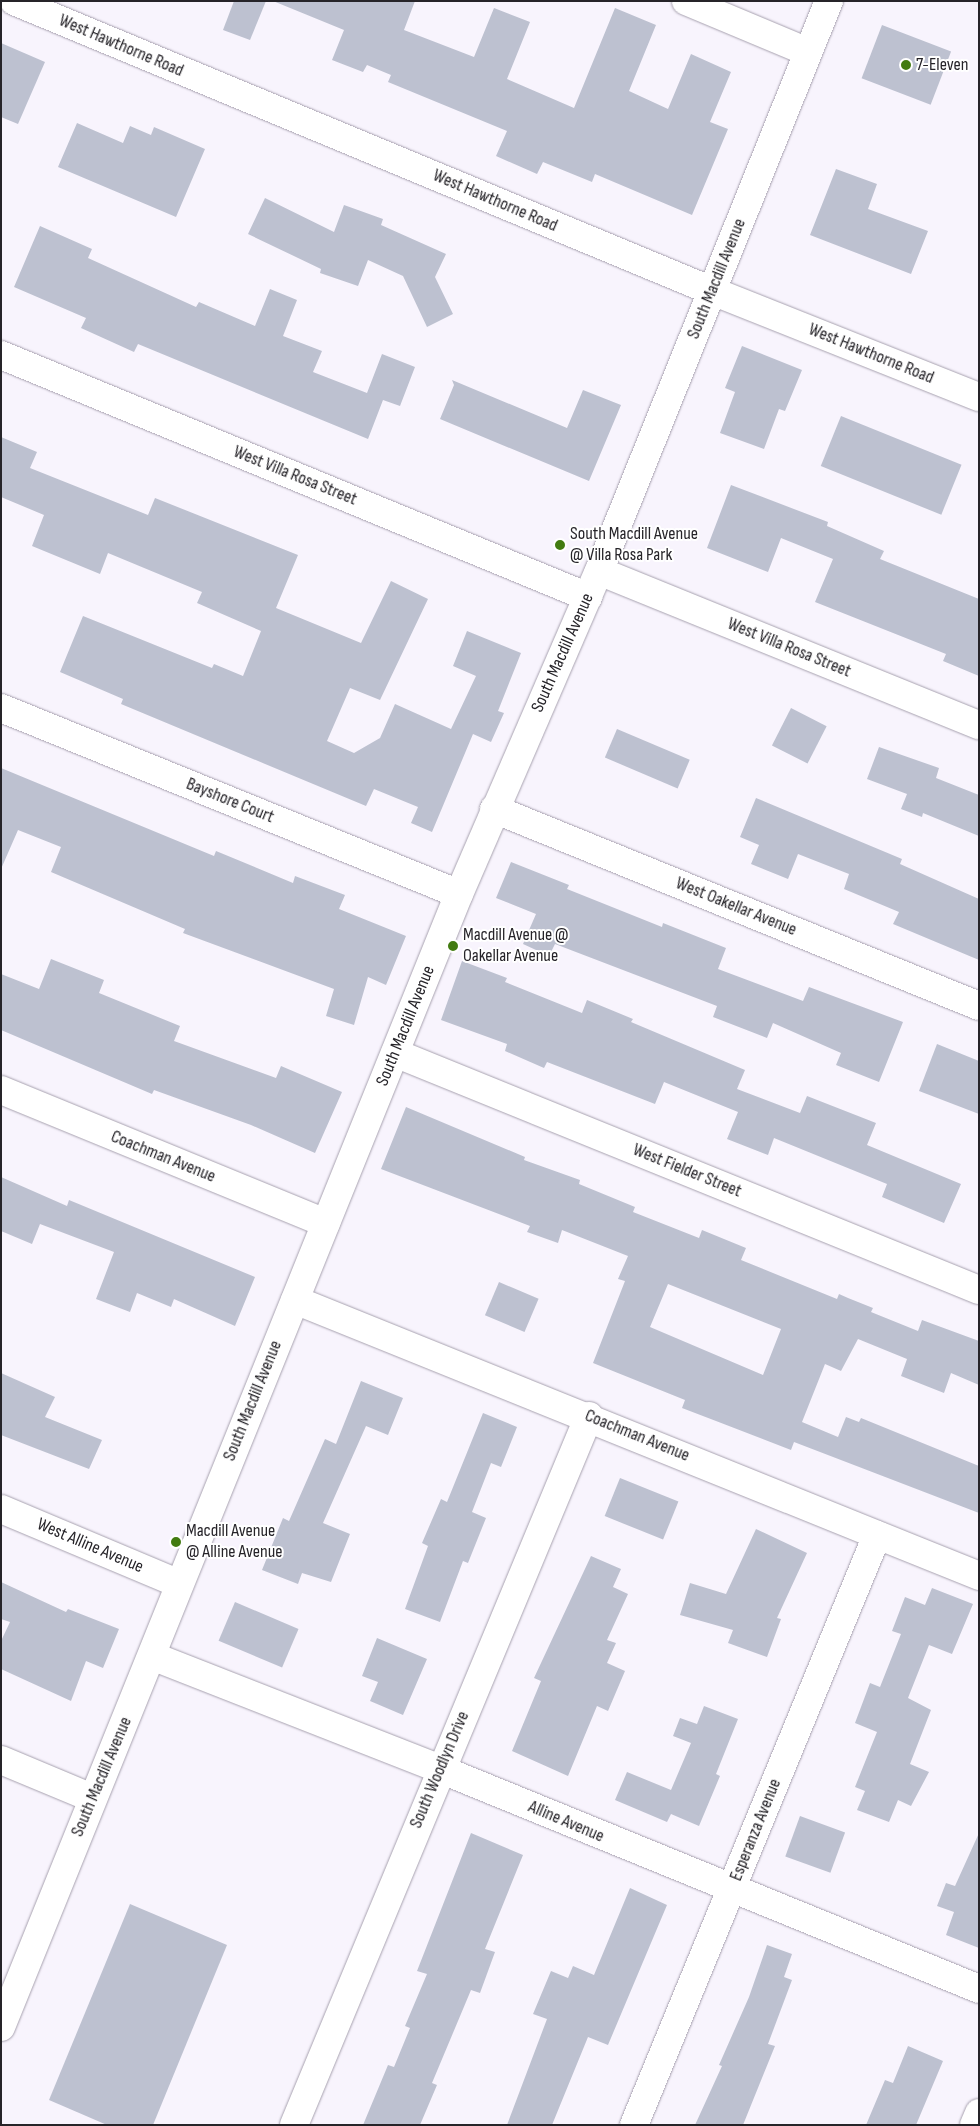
<!DOCTYPE html>
<style>
body{margin:0}
#map{position:relative;width:980px;height:2126px;overflow:hidden;background:#f8f4fd;font-family:"Sofia Sans Condensed",sans-serif}
div>[style]{position:absolute}
[style*='--x']{left:calc(var(--x)*1px);top:calc(var(--y)*1px);width:calc(var(--w)*1px);rotate:calc(var(--a)*1deg)}
.building>*{inset:0;background:#bdc1d0;transform-origin:0 0}
.roads{filter:drop-shadow(0 0 1px #a7a1af) drop-shadow(0 0 1px #a7a1af)}
.minor>*{height:28px;margin:-14px;padding:0 14px;transform-origin:14px;border-radius:14px;background:#fff}
.dots>*{width:14px;height:14px;translate:-50% -50%;box-sizing:border-box;border:2px solid #fff;border-radius:50%}
span{translate:-50% -50%;white-space:nowrap;text-align:center;line-height:1.15;-webkit-text-stroke:4px #fff;paint-order:stroke}
.street-label{font-size:18px;color:#262429}
.poi-label{font-size:18px;color:#262429}
.left{translate:0 -50%;text-align:left}
.frame{position:absolute;inset:0;border:2px solid #262429;pointer-events:none}
</style>
<div id="map">
<div class="building">
<div style="clip-path:polygon(234px 1px,266px 1px,250px 40px,223px 30px)"></div>
<div style="clip-path:polygon(273px 1px,415px 1px,404px 30px,474px 57px,494px 8px,530px 22px,507px 79px,574px 108px,615px 8px,656px 25px,629px 91px,668px 109px,691px 54px,731px 72px,710px 122px,728px 129px,692px 215px,595px 174px,592px 182px,543px 162px,537px 174px,496px 156px,507px 131px,388px 82px,391px 75px,367px 65px,363px 72px,332px 60px,344px 30px)"></div>
<div style="left:882px;top:25px;width:74px;height:57px;rotate:21deg"></div>
<div style="clip-path:polygon(1px 43px,45px 62px,18px 124px,1px 117px)"></div>
<div style="clip-path:polygon(77px 123px,123px 143px,130px 126px,151px 135px,154px 127px,205px 149px,176px 217px,58px 167px)"></div>
<div style="clip-path:polygon(836px 169px,877px 184px,868px 209px,928px 231px,911px 274px,810px 235px)"></div>
<div style="clip-path:polygon(265px 198px,334px 232px,344px 205px,383px 219px,381px 225px,446px 254px,435px 277px,453px 314px,427px 327px,403px 276px,368px 260px,358px 286px,320px 273px,321px 269px,248px 234px)"></div>
<div style="clip-path:polygon(40px 226px,92px 249px,88px 258px,196px 307px,199px 302px,255px 326px,270px 289px,297px 300px,283px 336px,322px 351px,313px 372px,367px 393px,382px 354px,415px 367px,400px 406px,383px 400px,368px 439px,138px 344px,134px 352px,81px 328px,86px 318px,14px 287px)"></div>
<div style="clip-path:polygon(742px 346px,802px 370px,785px 411px,779px 409px,764px 449px,720px 433px,735px 392px,725px 388px)"></div>
<div style="clip-path:polygon(452px 380px,567px 428px,583px 390px,621px 405px,589px 481px,440px 419px,454px 385px)"></div>
<div style="left:841px;top:416px;width:130px;height:54px;rotate:22deg"></div>
<div style="clip-path:polygon(1px 437px,37px 452px,30px 468px,148px 515px,155px 498px,298px 555px,276px 608px,361px 643px,391px 581px,428px 599px,380px 700px,350px 688px,327px 741px,354px 753px,380px 738px,395px 704px,451px 729px,476px 676px,453px 666px,467px 631px,521px 653px,498px 711px,504px 713px,491px 742px,473px 734px,432px 832px,411px 823px,418px 807px,374px 789px,366px 806px,121px 704px,123px 699px,60px 672px,83px 616px,212px 668px,214px 664px,243px 676px,261px 631px,197px 603px,202px 592px,108px 553px,100px 574px,32px 546px,44px 515px,1px 497px)"></div>
<div style="clip-path:polygon(731px 485px,828px 522px,827px 526px,884px 551px,880px 559px,979px 599px,979px 676px,943px 661px,946px 654px,815px 602px,833px 559px,781px 538px,768px 572px,707px 548px)"></div>
<div style="left:791px;top:708px;width:40px;height:42px;rotate:27deg"></div>
<div style="left:617px;top:729px;width:79px;height:31px;rotate:23deg"></div>
<div style="clip-path:polygon(879px 747px,939px 768px,936px 778px,979px 795px,979px 836px,923px 813px,922px 817px,901px 809px,907px 794px,867px 779px)"></div>
<div style="clip-path:polygon(1px 768px,214px 856px,216px 851px,293px 883px,295px 876px,345px 895px,339px 909px,406px 936px,386px 985px,368px 977px,354px 1025px,326px 1016px,334px 989px,183px 933px,185px 929px,51px 872px,61px 847px,18px 830px,1px 869px)"></div>
<div style="clip-path:polygon(756px 798px,902px 859px,900px 864px,979px 899px,979px 960px,893px 924px,899px 912px,844px 889px,849px 874px,798px 854px,788px 879px,751px 864px,759px 845px,740px 837px)"></div>
<div style="clip-path:polygon(511px 862px,569px 885px,567px 889px,662px 927px,663px 923px,726px 948px,718px 969px,803px 1001px,809px 987px,903px 1022px,879px 1082px,836px 1065px,841px 1053px,773px 1023px,767px 1038px,713px 1017px,717px 1006px,555px 944px,549px 956px,523px 944px,536px 914px,496px 898px)"></div>
<div style="clip-path:polygon(51px 959px,104px 980px,99px 993px,180px 1026px,174px 1041px,276px 1078px,281px 1066px,342px 1092px,315px 1153px,251px 1125px,154px 1090px,152px 1094px,1px 1030px,1px 974px,39px 989px)"></div>
<div style="clip-path:polygon(462px 961px,507px 978px,505px 982px,582px 1013px,587px 1000px,633px 1019px,631px 1022px,745px 1070px,737px 1089px,800px 1113px,807px 1096px,876px 1123px,867px 1145px,961px 1184px,944px 1223px,882px 1197px,887px 1184px,774px 1138px,768px 1155px,727px 1139px,738px 1112px,664px 1082px,655px 1104px,547px 1062px,544px 1068px,505px 1051px,507px 1044px,441px 1020px)"></div>
<div style="clip-path:polygon(937px 1044px,979px 1061px,979px 1114px,919px 1091px)"></div>
<div style="clip-path:polygon(evenodd,406px 1107px,525px 1157px,524px 1160px,580px 1180px,579px 1184px,635px 1207px,633px 1212px,699px 1238px,702px 1230px,746px 1248px,741px 1260px,837px 1299px,839px 1294px,848px 1298px,873px 1308px,871px 1312px,918px 1331px,922px 1320px,979px 1341px,979px 1385px,951px 1373px,944px 1393px,901px 1376px,907px 1359px,858px 1339px,841px 1371px,825px 1364px,802px 1422px,838px 1437px,846px 1417px,859px 1422px,861px 1418px,979px 1466px,979px 1513px,794px 1442px,791px 1450px,716px 1421px,682px 1408px,685px 1400px,593px 1363px,625px 1281px,618px 1279px,628px 1256px,562px 1230px,558px 1243px,527px 1232px,530px 1226px,381px 1169px,406px 1107px,668px 1284px,781px 1329px,763px 1375px,650px 1327px,668px 1284px)"></div>
<div style="clip-path:polygon(1px 1177px,67px 1206px,69px 1200px,255px 1277px,235px 1326px,174px 1299px,171px 1307px,137px 1293px,130px 1312px,96px 1299px,114px 1252px,40px 1224px,32px 1244px,1px 1231px)"></div>
<div style="left:499px;top:1282px;width:43px;height:36px;rotate:23deg"></div>
<div style="clip-path:polygon(1px 1373px,55px 1397px,45px 1417px,102px 1440px,89px 1469px,1px 1435px)"></div>
<div style="clip-path:polygon(361px 1381px,403px 1398px,388px 1435px,366px 1426px,323px 1523px,350px 1534px,331px 1582px,302px 1573px,298px 1584px,262px 1570px,283px 1518px,289px 1521px,325px 1439px,336px 1444px)"></div>
<div style="clip-path:polygon(483px 1413px,517px 1427px,501px 1467px,491px 1463px,472px 1512px,486px 1518px,468px 1563px,463px 1561px,440px 1622px,405px 1609px,428px 1546px,422px 1543px,441px 1499px,447px 1502px)"></div>
<div style="left:620px;top:1478px;width:63px;height:41px;rotate:22deg"></div>
<div style="clip-path:polygon(756px 1529px,807px 1553px,777px 1618px,781px 1619px,767px 1657px,728px 1643px,733px 1630px,680px 1615px,690px 1583px,726px 1594px)"></div>
<div style="clip-path:polygon(591px 1556px,621px 1569px,613px 1587px,628px 1594px,607px 1640px,616px 1643px,607px 1663px,625px 1671px,608px 1711px,597px 1706px,568px 1776px,512px 1751px,541px 1681px,534px 1678px)"></div>
<div style="clip-path:polygon(1px 1582px,66px 1612px,68px 1609px,119px 1629px,103px 1668px,86px 1661px,71px 1701px,1px 1669px,1px 1641px,10px 1622px,1px 1619px)"></div>
<div style="clip-path:polygon(932px 1588px,973px 1604px,952px 1654px,929px 1645px,908px 1698px,931px 1710px,910px 1764px,929px 1772px,911px 1806px,898px 1800px,889px 1822px,857px 1810px,865px 1791px,855px 1787px,877px 1732px,855px 1723px,870px 1683px,880px 1687px,901px 1634px,892px 1631px,905px 1597px,925px 1605px)"></div>
<div style="left:235px;top:1602px;width:69px;height:42px;rotate:23deg"></div>
<div style="clip-path:polygon(377px 1638px,427px 1659px,403px 1715px,370px 1701px,378px 1682px,362px 1676px)"></div>
<div style="clip-path:polygon(704px 1706px,738px 1719px,716px 1774px,720px 1776px,699px 1826px,671px 1814px,667px 1822px,615px 1800px,627px 1772px,671px 1790px,691px 1743px,673px 1736px,680px 1718px,697px 1724px)"></div>
<div style="left:800px;top:1816px;width:48px;height:43px;rotate:20deg"></div>
<div style="clip-path:polygon(471px 1833px,523px 1855px,485px 1949px,495px 1952px,480px 1993px,471px 1990px,432px 2083px,437px 2085px,420px 2125px,363px 2125px,388px 2065px,394px 2067px,410px 2028px,405px 2026px,427px 1974px,417px 1971px)"></div>
<div style="clip-path:polygon(979px 1833px,979px 1948px,946px 1935px,954px 1912px,937px 1906px,946px 1883px,955px 1886px)"></div>
<div style="clip-path:polygon(630px 1888px,667px 1905px,608px 2045px,588px 2037px,552px 2125px,507px 2125px,547px 2019px,533px 2014px,551px 1971px,568px 1978px,573px 1966px,594px 1975px)"></div>
<div style="clip-path:polygon(130px 1904px,227px 1945px,153px 2125px,107px 2125px,49px 2100px)"></div>
<div style="clip-path:polygon(767px 1945px,792px 1954px,784px 1977px,792px 1980px,768px 2044px,775px 2046px,764px 2073px,743px 2125px,695px 2125px,722px 2066px,719px 2065px,749px 1997px)"></div>
<div style="clip-path:polygon(908px 2046px,943px 2061px,916px 2125px,866px 2125px,885px 2080px,893px 2083px)"></div>
</div>
<div class="roads">
<div class="minor">
<div style="--x:14;--y:1;--w:756;--a:22.56"></div>
<div style="--x:712;--y:291;--w:287;--a:21.7"></div>
<div style="--x:686;--y:1;--w:132;--a:22.7"></div>
<div style="--x:1;--y:355;--w:635;--a:22.4"></div>
<div style="--x:599;--y:571;--w:410;--a:22.1"></div>
<div style="--x:1;--y:708;--w:494;--a:22.1"></div>
<div style="--x:494;--y:809;--w:523;--a:22.11"></div>
<div style="--x:395;--y:1053;--w:630;--a:22.09"></div>
<div style="--x:1;--y:1090;--w:351;--a:22.3"></div>
<div style="--x:295;--y:1300;--w:738;--a:21.97"></div>
<div style="--x:1;--y:1509;--w:193;--a:22.8"></div>
<div style="--x:152;--y:1656;--w:309;--a:21.4"></div>
<div style="--x:440;--y:1769;--w:582;--a:22.2"></div>
<div style="--x:1;--y:1760;--w:99;--a:22.7"></div>
<div style="--x:1;--y:2027;--w:1222;--a:-67.99"></div>
<div style="--x:459;--y:894;--w:352;--a:-66.6"></div>
<div style="--x:599;--y:571;--w:615;--a:-68.03"></div>
<div style="--x:294;--y:2125;--w:768;--a:-67.41"></div>
<div style="--x:634;--y:2125;--w:638;--a:-67.61"></div>
<div style="--x:974;--y:2125;--w:13;--a:-67"></div>
</div>
</div>
<div class="dots">
<div style="left:906px;top:65px;background:#427b10"></div>
<div style="left:560px;top:545px;background:#427b10"></div>
<div style="left:453px;top:946px;background:#427b10"></div>
<div style="left:176px;top:1542px;background:#427b10"></div>
</div>
<div class="street-label">
<span style="left:121px;top:46px;rotate:23deg">West Hawthorne Road</span>
<span style="left:495px;top:201px;rotate:23deg">West Hawthorne Road</span>
<span style="left:717px;top:279px;rotate:-68deg">South Macdill Avenue</span>
<span style="left:871px;top:354px;rotate:22deg">West Hawthorne Road</span>
<span style="left:295px;top:476px;rotate:22deg">West Villa Rosa Street</span>
<span style="left:789px;top:648px;rotate:22deg">West Villa Rosa Street</span>
<span style="left:563px;top:653px;rotate:-66deg">South Macdill Avenue</span>
<span style="left:230px;top:801px;rotate:22deg">Bayshore Court</span>
<span style="left:736px;top:907px;rotate:22deg">West Oakellar Avenue</span>
<span style="left:406px;top:1026px;rotate:-68deg">South Macdill Avenue</span>
<span style="left:163px;top:1157px;rotate:22deg">Coachman Avenue</span>
<span style="left:687px;top:1171px;rotate:22deg">West Fielder Street</span>
<span style="left:253px;top:1401px;rotate:-68deg">South Macdill Avenue</span>
<span style="left:637px;top:1436px;rotate:22deg">Coachman Avenue</span>
<span style="left:90px;top:1546px;rotate:23deg">West Alline Avenue</span>
<span style="left:440px;top:1770px;rotate:-67deg">South Woodlyn Drive</span>
<span style="left:102px;top:1777px;rotate:-67deg">South Macdill Avenue</span>
<span style="left:566px;top:1822px;rotate:23deg">Alline Avenue</span>
<span style="left:756px;top:1830px;rotate:-68deg">Esperanza Avenue</span>
</div>
<div class="poi-label">
<span class="left" style="left:916px;top:65px">7-Eleven</span>
<span class="left" style="left:570px;top:545px">South Macdill Avenue<br>@ Villa Rosa Park</span>
<span class="left" style="left:463px;top:946px">Macdill Avenue @<br>Oakellar Avenue</span>
<span class="left" style="left:186px;top:1542px">Macdill Avenue<br>@ Alline Avenue</span>
</div>
<div class="frame"></div>
</div>
